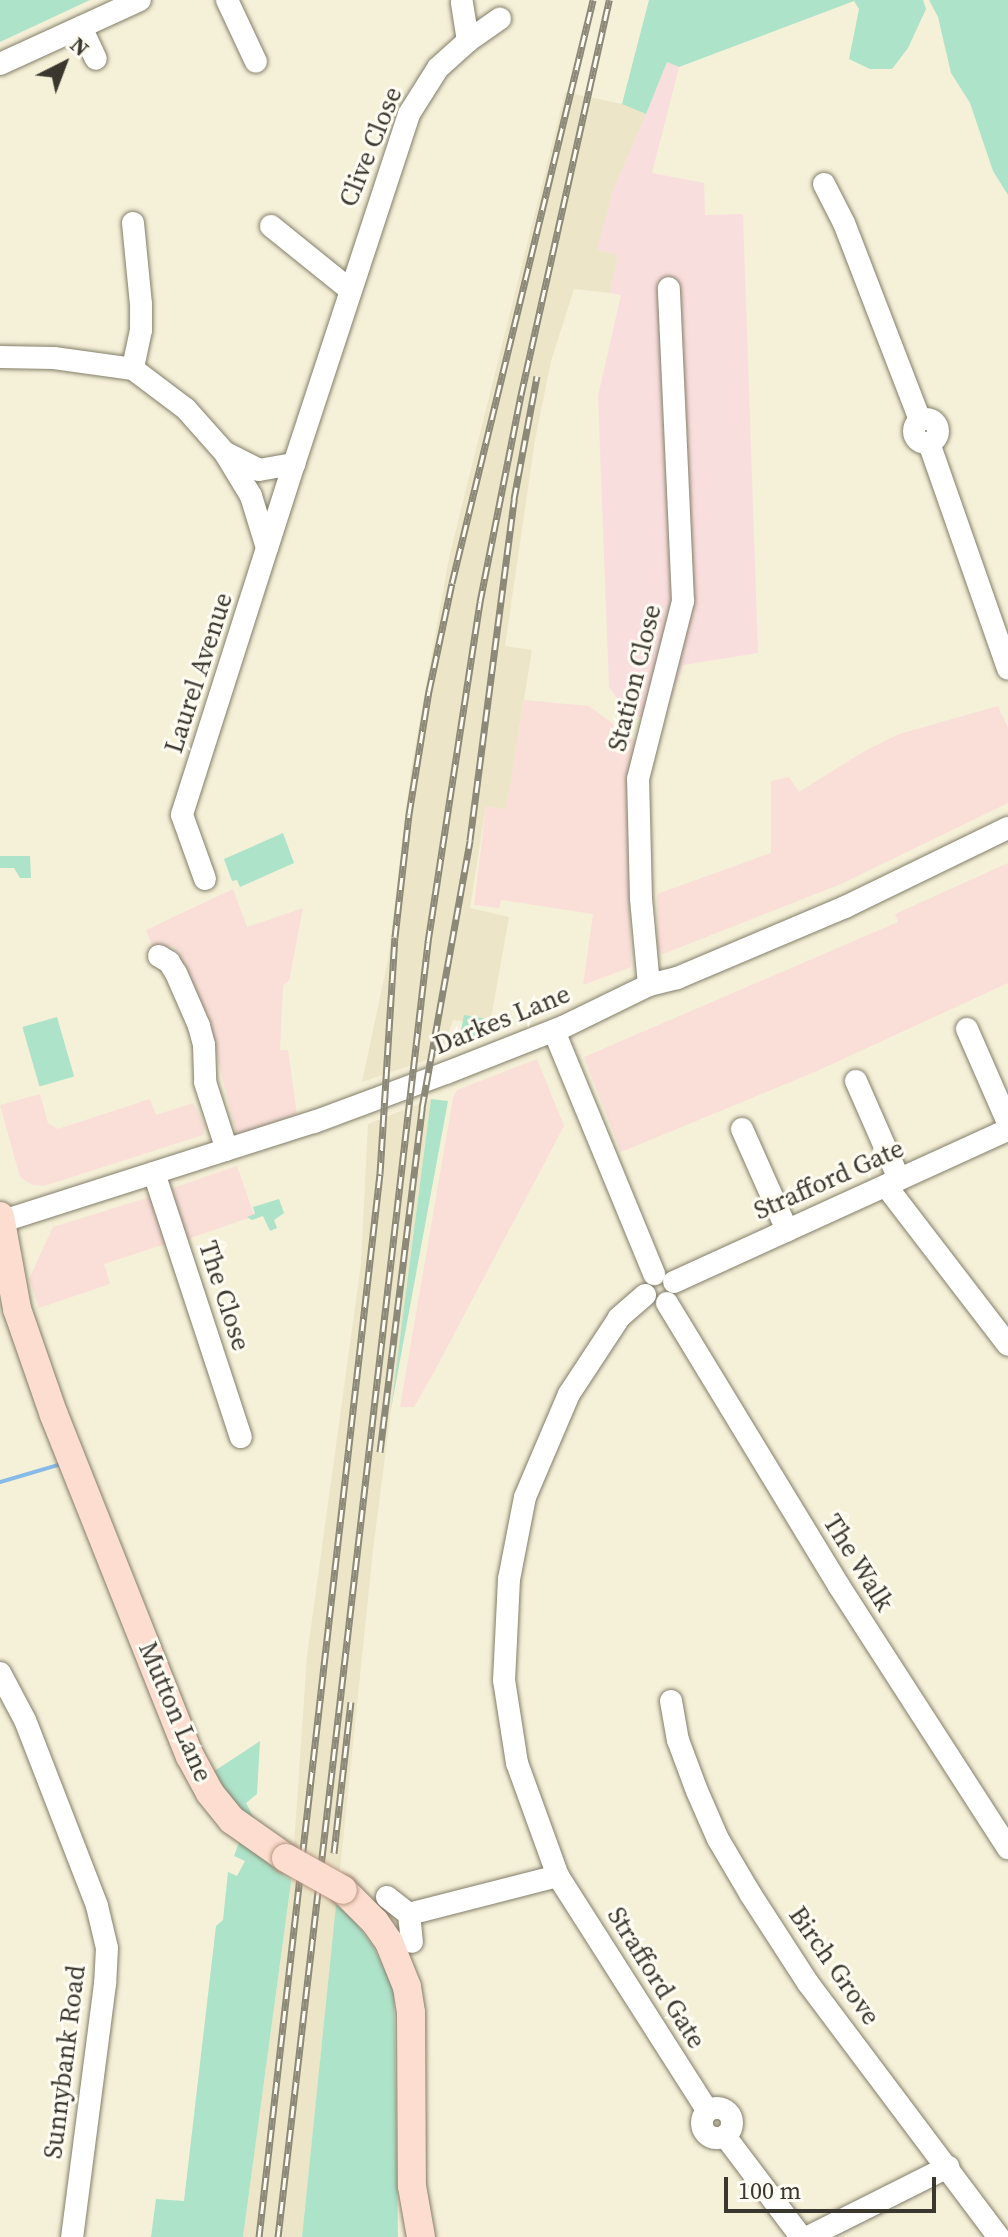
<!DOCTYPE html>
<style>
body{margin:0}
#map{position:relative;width:1008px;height:2237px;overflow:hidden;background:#f5f0d8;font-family:"Source Serif 4",serif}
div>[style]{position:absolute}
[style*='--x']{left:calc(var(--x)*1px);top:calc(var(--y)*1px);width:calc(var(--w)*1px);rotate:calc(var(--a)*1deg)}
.commercial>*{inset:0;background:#f9dfd8;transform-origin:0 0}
.industrial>*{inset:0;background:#f9dede}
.built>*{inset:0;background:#ece5c7}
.green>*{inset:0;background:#ade3c9;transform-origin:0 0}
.stream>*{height:4px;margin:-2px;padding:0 2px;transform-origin:2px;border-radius:2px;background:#88bae8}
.roads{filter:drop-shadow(0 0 2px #837e69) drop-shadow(0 0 2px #837e69)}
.minor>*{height:22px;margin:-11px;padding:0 11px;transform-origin:11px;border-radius:11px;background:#fff}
.minor>.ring{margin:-11px;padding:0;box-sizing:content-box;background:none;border:22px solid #fff;border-radius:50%}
.major>*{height:28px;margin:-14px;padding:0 14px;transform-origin:14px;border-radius:14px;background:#fdddcf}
.rail>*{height:7px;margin-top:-3.5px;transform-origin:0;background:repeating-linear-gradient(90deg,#fffdf3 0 12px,#8c8979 0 24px);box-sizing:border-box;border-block:2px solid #8c8979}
.bridges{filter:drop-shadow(0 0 2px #b79582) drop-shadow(0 0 2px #b79582)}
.major-bridge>*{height:28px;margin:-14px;padding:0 14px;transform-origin:14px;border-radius:14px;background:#fdddcf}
span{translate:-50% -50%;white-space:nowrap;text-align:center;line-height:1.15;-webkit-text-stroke:6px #fffdf3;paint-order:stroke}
.street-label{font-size:26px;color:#3a382e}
.north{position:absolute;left:24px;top:24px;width:80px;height:80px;-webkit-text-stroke:6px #fffdf3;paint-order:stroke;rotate:42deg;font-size:22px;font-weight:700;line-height:32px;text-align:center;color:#3a382e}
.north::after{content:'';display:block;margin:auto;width:28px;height:36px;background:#3a382e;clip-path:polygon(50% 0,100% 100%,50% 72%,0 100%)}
.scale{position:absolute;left:724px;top:2177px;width:212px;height:36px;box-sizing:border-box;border:4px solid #3a382e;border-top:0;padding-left:10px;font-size:24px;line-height:28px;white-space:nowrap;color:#3a382e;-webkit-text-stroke:6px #fffdf3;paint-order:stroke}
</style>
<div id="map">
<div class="commercial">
<div style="clip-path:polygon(524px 700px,589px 706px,635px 740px,629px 832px,631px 967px,583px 985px,593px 914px,501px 900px,499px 908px,474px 905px,486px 806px,506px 809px)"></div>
<div style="clip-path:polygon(998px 706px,1008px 728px,1008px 803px,841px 884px,663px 954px,657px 950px,657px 894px,771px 853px,771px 781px,789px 777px,799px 792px,863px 752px,899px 734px)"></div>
<div style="clip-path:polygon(1008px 863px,1008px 983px,817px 1071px,621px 1152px,584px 1057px,898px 922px,895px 914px)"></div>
<div style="clip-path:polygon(233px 889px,247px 927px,303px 908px,289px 981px,283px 985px,280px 1050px,288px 1050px,297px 1114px,237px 1136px,206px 1013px,178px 953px,172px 946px,154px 950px,146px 930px)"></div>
<div style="clip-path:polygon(537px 1059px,564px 1126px,433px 1374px,414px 1407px,400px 1407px,453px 1098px,457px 1090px)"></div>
<div style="clip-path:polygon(40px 1094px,48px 1123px,58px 1129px,150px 1099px,156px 1115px,193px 1103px,205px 1127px,203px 1135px,44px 1186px,32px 1185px,20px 1177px,0 1105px)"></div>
<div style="left:237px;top:1166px;width:53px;height:71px;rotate:71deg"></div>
<div style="clip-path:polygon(153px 1196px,168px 1243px,104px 1264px,110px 1284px,39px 1308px,29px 1279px,53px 1227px)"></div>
</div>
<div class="industrial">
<div style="clip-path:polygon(667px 62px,679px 67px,652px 173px,704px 183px,705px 215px,743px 214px,758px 653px,683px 665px,662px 725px,628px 713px,609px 687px,598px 396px,621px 295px,610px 293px,618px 255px,596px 250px,613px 190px)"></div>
</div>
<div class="built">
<div style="clip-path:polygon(565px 92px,622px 104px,646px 114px,613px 190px,597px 250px,618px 255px,610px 293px,574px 289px,551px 361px,535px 440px,505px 646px,532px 650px,506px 809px,486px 806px,470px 908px,509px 917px,490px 1024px,453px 1020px,441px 1055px,362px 1082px,388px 960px,411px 770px,449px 558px)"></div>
<div style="clip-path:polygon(431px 1099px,373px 1550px,302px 2237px,243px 2237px,292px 1876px,307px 1656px,361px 1264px,368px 1124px)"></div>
</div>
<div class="green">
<div style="clip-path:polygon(0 0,90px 0,0 42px)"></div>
<div style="clip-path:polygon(649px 0,923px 0,926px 9px,908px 48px,892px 69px,870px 69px,849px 59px,859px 9px,854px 1px,679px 67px,667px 62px,646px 114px,622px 104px)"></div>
<div style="clip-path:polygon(929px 0,1008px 0,1008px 195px,993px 171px,970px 103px,951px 73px,938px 17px)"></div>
<div style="clip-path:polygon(283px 833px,294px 863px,240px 887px,237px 880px,232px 881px,224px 859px)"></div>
<div style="clip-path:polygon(0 856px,30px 856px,31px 878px,20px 878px,14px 868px,0 868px)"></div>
<div style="clip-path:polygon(464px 1015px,488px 1019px,487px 1025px,492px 1026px,504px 1018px,512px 1026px,458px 1045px)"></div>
<div style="left:57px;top:1017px;width:62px;height:36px;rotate:74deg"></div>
<div style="clip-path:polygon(431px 1099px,448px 1101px,391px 1409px,403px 1315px)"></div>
<div style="clip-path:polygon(279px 1199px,284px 1213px,274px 1220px,277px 1228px,270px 1231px,263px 1216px,252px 1220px,247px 1217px,255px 1214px,253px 1207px)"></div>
<div style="clip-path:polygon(260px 1741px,257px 1794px,246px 1803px,256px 1822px,238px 1808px,213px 1772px)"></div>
<div style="clip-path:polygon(240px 1840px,292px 1875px,243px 2237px,151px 2237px,156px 2199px,184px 2201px,216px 1926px,223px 1920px,228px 1872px,237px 1876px,245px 1861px,234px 1856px)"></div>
<div style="clip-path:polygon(336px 1905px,343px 1905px,373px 1946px,394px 1989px,398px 2237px,302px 2237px)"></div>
</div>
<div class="stream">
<div style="--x:0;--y:1482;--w:60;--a:-16.3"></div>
</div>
<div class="roads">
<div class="minor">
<div style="--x:227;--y:0;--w:68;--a:64.9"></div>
<div style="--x:81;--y:27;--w:35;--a:65"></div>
<div style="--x:468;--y:41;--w:39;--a:-35"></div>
<div style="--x:0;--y:64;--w:154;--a:-24.6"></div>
<div style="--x:824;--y:184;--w:44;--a:62.9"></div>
<div style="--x:844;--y:223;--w:211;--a:68.9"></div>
<div style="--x:133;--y:223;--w:81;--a:84.4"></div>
<div style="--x:141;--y:304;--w:26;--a:90"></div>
<div style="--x:141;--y:330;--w:40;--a:102"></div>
<div style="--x:271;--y:226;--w:100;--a:38.9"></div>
<div style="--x:0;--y:357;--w:54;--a:1.1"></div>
<div style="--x:54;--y:358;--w:80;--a:7.9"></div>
<div style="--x:133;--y:369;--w:66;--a:37"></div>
<div style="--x:186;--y:409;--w:59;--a:48.4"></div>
<div style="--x:225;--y:453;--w:50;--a:58.8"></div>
<div style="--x:251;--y:496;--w:54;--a:72.9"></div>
<div style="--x:267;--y:548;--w:280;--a:107.7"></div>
<div style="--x:182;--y:815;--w:68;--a:70.2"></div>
<div class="ring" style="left:914px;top:419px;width:2px;height:2px"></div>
<div style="--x:929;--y:443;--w:239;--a:70.7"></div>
<div style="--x:226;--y:453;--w:37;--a:27"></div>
<div style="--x:259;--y:470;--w:36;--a:-10"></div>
<div style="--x:294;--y:464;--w:88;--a:107.8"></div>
<div style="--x:294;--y:464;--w:368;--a:-71.8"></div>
<div style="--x:409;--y:114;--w:54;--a:-57.8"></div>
<div style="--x:438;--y:68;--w:40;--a:-42"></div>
<div style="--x:468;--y:41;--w:39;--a:-99"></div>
<div style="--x:159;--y:956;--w:12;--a:31"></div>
<div style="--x:169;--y:962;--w:13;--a:58"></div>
<div style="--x:176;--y:973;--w:58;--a:66.5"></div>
<div style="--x:199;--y:1026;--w:20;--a:75"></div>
<div style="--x:204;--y:1045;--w:37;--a:88"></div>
<div style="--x:205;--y:1082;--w:71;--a:72.1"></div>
<div style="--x:649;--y:985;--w:86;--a:-95.3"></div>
<div style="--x:641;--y:899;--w:120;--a:-91.4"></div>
<div style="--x:638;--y:779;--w:184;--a:-75.8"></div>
<div style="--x:683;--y:601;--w:313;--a:-92.6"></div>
<div style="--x:967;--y:1029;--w:103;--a:66.4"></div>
<div style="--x:554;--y:1031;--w:263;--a:67.6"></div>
<div style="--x:856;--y:1081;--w:107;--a:66.3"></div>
<div style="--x:742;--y:1129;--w:111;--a:66"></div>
<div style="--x:154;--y:1173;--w:278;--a:71.8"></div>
<div style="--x:886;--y:1186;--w:200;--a:52.5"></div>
<div style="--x:0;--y:1222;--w:330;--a:-17.7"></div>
<div style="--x:314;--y:1122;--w:141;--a:-20.4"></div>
<div style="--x:446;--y:1073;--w:126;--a:-21.5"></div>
<div style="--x:563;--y:1027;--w:96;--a:-26"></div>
<div style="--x:649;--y:985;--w:29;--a:-14"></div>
<div style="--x:677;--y:978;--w:182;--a:-22.9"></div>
<div style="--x:845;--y:907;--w:181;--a:-25.9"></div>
<div style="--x:674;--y:1282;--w:367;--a:-24.5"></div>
<div style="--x:645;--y:1295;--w:35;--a:139"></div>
<div style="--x:619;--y:1318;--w:91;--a:123.3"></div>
<div style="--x:569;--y:1394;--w:112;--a:113.1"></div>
<div style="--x:525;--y:1497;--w:84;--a:101"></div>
<div style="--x:509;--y:1579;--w:101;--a:92.8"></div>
<div style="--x:504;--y:1680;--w:84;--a:81.1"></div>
<div style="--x:517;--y:1763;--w:120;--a:70.1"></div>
<div style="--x:558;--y:1876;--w:277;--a:57.5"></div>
<div style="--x:667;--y:1303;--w:331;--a:58.7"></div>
<div style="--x:839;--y:1586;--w:312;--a:57.2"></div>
<div style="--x:0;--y:1673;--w:53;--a:62"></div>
<div style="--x:25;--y:1720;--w:199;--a:68.8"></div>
<div style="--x:97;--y:1906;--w:43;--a:76.6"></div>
<div style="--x:107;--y:1948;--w:36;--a:93"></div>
<div style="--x:105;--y:1984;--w:255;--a:97.4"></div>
<div style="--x:671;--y:1701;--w:40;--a:80"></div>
<div style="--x:678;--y:1740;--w:54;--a:69.6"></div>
<div style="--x:697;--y:1791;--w:52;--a:66.4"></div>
<div style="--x:718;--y:1839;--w:65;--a:59.5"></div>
<div style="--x:751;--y:1895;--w:105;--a:57.1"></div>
<div style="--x:808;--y:1983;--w:318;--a:53.1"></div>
<div style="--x:387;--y:1897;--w:28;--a:38"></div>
<div style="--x:409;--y:1914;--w:154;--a:-14.3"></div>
<div style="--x:409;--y:1914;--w:28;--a:84"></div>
<div class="ring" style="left:702px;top:2108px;width:8px;height:8px"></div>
<div style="--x:725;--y:2136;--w:126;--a:53"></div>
<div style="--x:808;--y:2237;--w:157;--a:-26.6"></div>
</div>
<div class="major">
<div style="--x:0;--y:1216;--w:95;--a:79.6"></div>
<div style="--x:17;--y:1309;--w:112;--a:70.8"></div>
<div style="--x:54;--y:1415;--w:367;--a:68.3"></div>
<div style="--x:190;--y:1756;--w:42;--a:61.6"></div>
<div style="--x:210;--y:1793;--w:35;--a:51"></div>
<div style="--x:232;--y:1820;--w:66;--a:35.1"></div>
<div style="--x:343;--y:1890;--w:45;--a:45"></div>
<div style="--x:375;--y:1922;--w:24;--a:55"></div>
<div style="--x:389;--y:1942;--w:48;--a:68.2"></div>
<div style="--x:407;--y:1987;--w:26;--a:81"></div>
<div style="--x:411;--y:2013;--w:173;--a:89.7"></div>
<div style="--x:412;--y:2186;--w:52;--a:80"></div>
</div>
</div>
<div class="rail">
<div style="--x:380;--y:1452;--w:347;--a:-83"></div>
<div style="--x:422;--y:1108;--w:272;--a:-79.8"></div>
<div style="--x:470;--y:840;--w:344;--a:-82.6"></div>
<div style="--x:514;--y:499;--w:125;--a:-79.4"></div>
<div style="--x:334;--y:1853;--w:152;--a:-83.6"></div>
<div style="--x:259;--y:2237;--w:1070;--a:-83.51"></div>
<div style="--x:380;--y:1174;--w:237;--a:-86.4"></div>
<div style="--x:395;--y:937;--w:124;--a:-83.5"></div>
<div style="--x:409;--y:814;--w:125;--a:-80.8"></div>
<div style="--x:429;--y:691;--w:110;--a:-78"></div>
<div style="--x:452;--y:583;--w:600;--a:-76.4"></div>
<div style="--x:278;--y:2237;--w:1304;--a:-83.39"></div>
<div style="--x:428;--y:942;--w:344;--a:-81.3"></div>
<div style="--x:480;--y:602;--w:211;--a:-78.8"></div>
<div style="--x:521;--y:395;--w:405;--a:-77.4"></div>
</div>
<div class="bridges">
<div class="major-bridge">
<div style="--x:286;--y:1858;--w:65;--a:29.3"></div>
</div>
</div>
<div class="street-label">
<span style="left:371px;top:147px;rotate:-68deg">Clive Close</span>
<span style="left:199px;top:673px;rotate:-72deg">Laurel Avenue</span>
<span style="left:635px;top:678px;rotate:-76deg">Station Close</span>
<span style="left:502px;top:1020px;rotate:-22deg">Darkes Lane</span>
<span style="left:829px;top:1180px;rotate:-24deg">Strafford Gate</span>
<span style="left:224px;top:1296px;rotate:72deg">The Close</span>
<span style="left:858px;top:1563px;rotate:58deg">The Walk</span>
<span style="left:175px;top:1712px;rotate:67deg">Mutton Lane</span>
<span style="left:834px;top:1966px;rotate:55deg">Birch Grove</span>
<span style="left:656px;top:1978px;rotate:58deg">Strafford Gate</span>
<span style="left:65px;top:2062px;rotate:-83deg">Sunnybank Road</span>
</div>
<div class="north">N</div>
<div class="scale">100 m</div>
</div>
